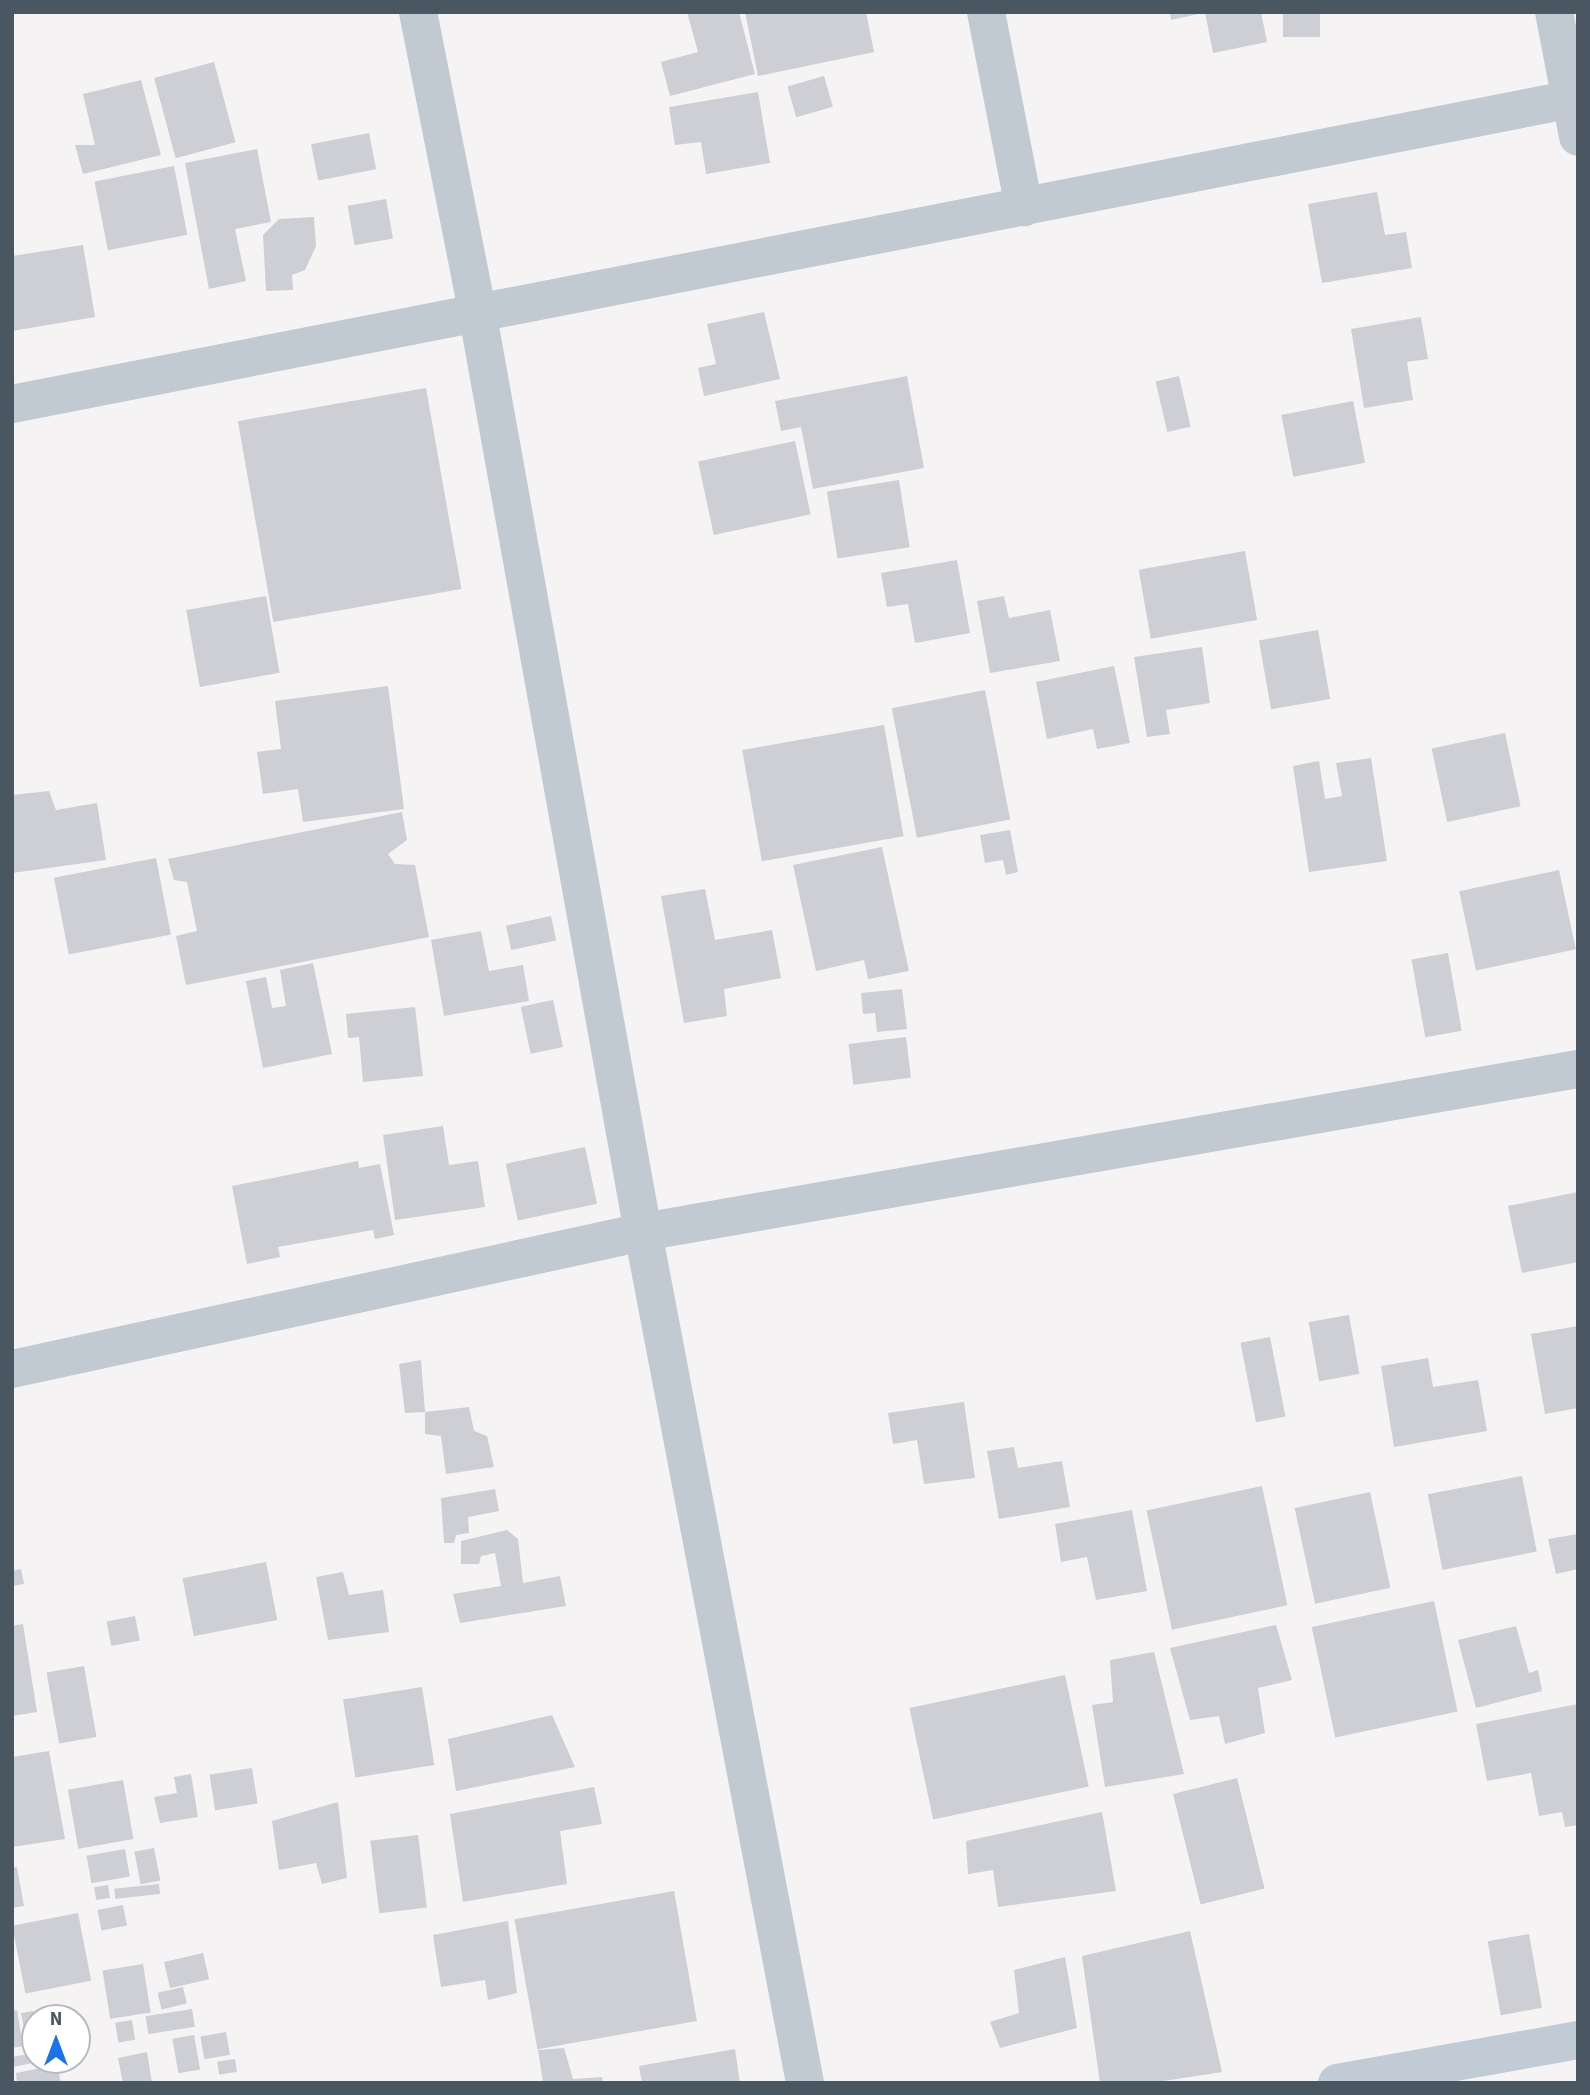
<!DOCTYPE html>
<style>
body{margin:0}
#map{position:relative;width:1590px;height:2095px;overflow:hidden;background:#f5f3f3;font-family:"Source Sans 3",sans-serif}
div>[style]{position:absolute}
[style*='--x']{left:calc(var(--x)*1px);top:calc(var(--y)*1px);width:calc(var(--w)*1px);rotate:calc(var(--a)*1deg)}
.building>*{inset:0;background:#cdcfd5;transform-origin:0 0}
.street>*{height:38px;margin:-19px;padding:0 19px;transform-origin:19px;border-radius:19px;background:#c1cad2}
.secondary>*{height:38px;margin:-19px;padding:0 19px;transform-origin:19px;border-radius:19px;background:#c1cbd6}
span{translate:-50% -50%;white-space:nowrap;text-align:center;line-height:1.15;-webkit-text-stroke:6px #fff;paint-order:stroke}
.frame{position:absolute;inset:0;border:14px solid #4a5661;pointer-events:none}
.north{position:absolute;left:21px;top:2004px;width:70px;height:70px;box-sizing:border-box;background:#fff;border:2px solid #b7bbc0;border-radius:50%;rotate:0deg;font-size:19px;font-weight:700;line-height:28px;text-align:center;color:#4a5661}
.north::after{content:'';display:block;margin:auto;width:24px;height:32px;background:#1a73e8;clip-path:polygon(50% 0,100% 100%,50% 72%,0 100%)}
</style>
<div id="map">
<div class="building">
<div style="clip-path:polygon(687px 12px,739px 12px,755px 74px,670px 96px,661px 62px,698px 52px)"></div>
<div style="clip-path:polygon(745px 12px,866px 12px,874px 52px,758px 76px)"></div>
<div style="clip-path:polygon(1170px 12px,1202px 12px,1203px 13px,1171px 20px)"></div>
<div style="clip-path:polygon(1205px 12px,1261px 12px,1267px 42px,1213px 53px)"></div>
<div style="left:1283px;top:12px;width:37px;height:25px"></div>
<div style="left:214px;top:62px;width:83px;height:62px;rotate:75deg"></div>
<div style="left:824px;top:76px;width:32px;height:38px;rotate:74deg"></div>
<div style="clip-path:polygon(141px 80px,161px 155px,83px 174px,75px 145px,95px 145px,83px 94px)"></div>
<div style="clip-path:polygon(758px 92px,770px 163px,706px 174px,701px 142px,675px 145px,669px 107px)"></div>
<div style="left:369px;top:133px;width:37px;height:59px;rotate:79deg"></div>
<div style="clip-path:polygon(257px 149px,271px 222px,235px 229px,246px 281px,209px 289px,185px 163px)"></div>
<div style="left:174px;top:166px;width:70px;height:81px;rotate:79deg"></div>
<div style="clip-path:polygon(1377px 192px,1385px 235px,1406px 232px,1412px 268px,1322px 283px,1308px 204px)"></div>
<div style="left:386px;top:199px;width:40px;height:39px;rotate:80deg"></div>
<div style="clip-path:polygon(314px 217px,316px 246px,305px 270px,292px 275px,293px 290px,266px 291px,263px 235px,279px 219px)"></div>
<div style="clip-path:polygon(83px 245px,95px 317px,12px 331px,12px 256px)"></div>
<div style="clip-path:polygon(764px 312px,780px 379px,704px 396px,698px 368px,716px 364px,707px 324px)"></div>
<div style="clip-path:polygon(1421px 317px,1428px 359px,1407px 362px,1413px 400px,1364px 408px,1351px 329px)"></div>
<div style="clip-path:polygon(907px 376px,924px 468px,813px 489px,801px 427px,781px 431px,775px 401px)"></div>
<div style="left:1179px;top:376px;width:52px;height:24px;rotate:77deg"></div>
<div style="left:426px;top:388px;width:204px;height:191px;rotate:80deg"></div>
<div style="left:1353px;top:401px;width:63px;height:73px;rotate:79deg"></div>
<div style="left:795px;top:441px;width:75px;height:99px;rotate:78deg"></div>
<div style="left:899px;top:480px;width:68px;height:73px;rotate:81deg"></div>
<div style="left:1245px;top:551px;width:70px;height:108px;rotate:80deg"></div>
<div style="clip-path:polygon(957px 560px,970px 633px,915px 643px,908px 604px,887px 607px,881px 573px)"></div>
<div style="left:266px;top:596px;width:78px;height:81px;rotate:80deg"></div>
<div style="clip-path:polygon(1004px 596px,1009px 618px,1050px 610px,1060px 661px,990px 673px,977px 601px)"></div>
<div style="left:1318px;top:630px;width:70px;height:60px;rotate:80deg"></div>
<div style="clip-path:polygon(1202px 647px,1210px 703px,1166px 710px,1170px 734px,1147px 737px,1134px 657px)"></div>
<div style="clip-path:polygon(1114px 666px,1130px 743px,1097px 749px,1093px 729px,1047px 739px,1036px 682px)"></div>
<div style="clip-path:polygon(388px 686px,404px 809px,303px 822px,298px 789px,263px 794px,257px 752px,281px 749px,275px 701px)"></div>
<div style="left:985px;top:690px;width:132px;height:95px;rotate:79deg"></div>
<div style="left:884px;top:725px;width:113px;height:144px;rotate:80deg"></div>
<div style="left:1505px;top:733px;width:75px;height:75px;rotate:78deg"></div>
<div style="clip-path:polygon(1371px 758px,1387px 861px,1309px 872px,1293px 766px,1319px 761px,1325px 799px,1342px 796px,1336px 763px)"></div>
<div style="clip-path:polygon(49px 791px,56px 810px,97px 803px,106px 860px,12px 873px,12px 795px)"></div>
<div style="clip-path:polygon(402px 812px,407px 840px,388px 854px,395px 864px,415px 865px,429px 937px,186px 985px,176px 936px,197px 931px,187px 882px,174px 880px,168px 859px)"></div>
<div style="clip-path:polygon(1010px 830px,1018px 872px,1006px 875px,1003px 860px,985px 863px,980px 835px)"></div>
<div style="clip-path:polygon(882px 847px,909px 971px,868px 979px,864px 960px,816px 971px,793px 865px)"></div>
<div style="left:156px;top:858px;width:78px;height:104px;rotate:79deg"></div>
<div style="left:1559px;top:870px;width:81px;height:102px;rotate:78deg"></div>
<div style="clip-path:polygon(705px 889px,715px 940px,772px 930px,781px 978px,724px 989px,727px 1016px,684px 1023px,661px 896px)"></div>
<div style="left:551px;top:916px;width:25px;height:46px;rotate:78deg"></div>
<div style="clip-path:polygon(481px 931px,489px 971px,523px 965px,529px 1001px,444px 1016px,431px 940px)"></div>
<div style="left:1448px;top:953px;width:79px;height:37px;rotate:80deg"></div>
<div style="clip-path:polygon(313px 963px,332px 1054px,263px 1068px,246px 981px,266px 977px,272px 1008px,286px 1006px,280px 970px)"></div>
<div style="clip-path:polygon(902px 989px,907px 1029px,877px 1032px,875px 1013px,863px 1014px,861px 993px)"></div>
<div style="left:553px;top:1000px;width:48px;height:33px;rotate:78deg"></div>
<div style="clip-path:polygon(415px 1007px,423px 1076px,363px 1082px,359px 1037px,348px 1038px,346px 1014px)"></div>
<div style="left:906px;top:1037px;width:41px;height:58px;rotate:83deg"></div>
<div style="clip-path:polygon(443px 1126px,449px 1165px,478px 1161px,485px 1207px,395px 1220px,383px 1135px)"></div>
<div style="left:585px;top:1147px;width:58px;height:81px;rotate:78deg"></div>
<div style="clip-path:polygon(358px 1161px,359px 1168px,380px 1164px,394px 1235px,375px 1239px,373px 1230px,278px 1247px,280px 1257px,247px 1264px,232px 1186px)"></div>
<div style="clip-path:polygon(1578px 1192px,1578px 1262px,1522px 1273px,1508px 1206px)"></div>
<div style="left:1349px;top:1315px;width:60px;height:41px;rotate:80deg"></div>
<div style="clip-path:polygon(1578px 1326px,1578px 1408px,1545px 1414px,1531px 1334px)"></div>
<div style="left:1270px;top:1337px;width:81px;height:30px;rotate:79deg"></div>
<div style="clip-path:polygon(1428px 1358px,1433px 1387px,1478px 1380px,1487px 1431px,1394px 1447px,1381px 1366px)"></div>
<div style="clip-path:polygon(421px 1360px,425px 1412px,405px 1413px,399px 1364px)"></div>
<div style="clip-path:polygon(964px 1402px,975px 1478px,924px 1484px,917px 1440px,893px 1444px,888px 1413px)"></div>
<div style="clip-path:polygon(469px 1407px,474px 1431px,487px 1436px,494px 1467px,446px 1474px,441px 1436px,425px 1434px,425px 1412px)"></div>
<div style="clip-path:polygon(1014px 1447px,1018px 1468px,1062px 1461px,1070px 1507px,999px 1519px,987px 1451px)"></div>
<div style="left:1522px;top:1476px;width:77px;height:96px;rotate:79deg"></div>
<div style="left:1262px;top:1486px;width:122px;height:118px;rotate:78deg"></div>
<div style="clip-path:polygon(495px 1489px,499px 1511px,468px 1517px,469px 1533px,456px 1535px,454px 1543px,444px 1543px,441px 1498px)"></div>
<div style="left:1370px;top:1492px;width:98px;height:77px;rotate:78deg"></div>
<div style="clip-path:polygon(1132px 1510px,1147px 1591px,1096px 1600px,1087px 1557px,1061px 1562px,1055px 1524px)"></div>
<div style="clip-path:polygon(507px 1530px,518px 1539px,523px 1583px,560px 1576px,566px 1606px,460px 1623px,453px 1594px,501px 1586px,495px 1553px,481px 1556px,479px 1564px,461px 1564px,461px 1541px)"></div>
<div style="clip-path:polygon(1578px 1534px,1578px 1569px,1556px 1574px,1548px 1539px)"></div>
<div style="left:266px;top:1562px;width:59px;height:85px;rotate:79deg"></div>
<div style="clip-path:polygon(21px 1569px,24px 1584px,12px 1586px,12px 1571px)"></div>
<div style="clip-path:polygon(343px 1572px,349px 1595px,383px 1590px,389px 1632px,328px 1640px,316px 1577px)"></div>
<div style="left:1434px;top:1601px;width:113px;height:125px;rotate:78deg"></div>
<div style="left:135px;top:1616px;width:25px;height:29px;rotate:79deg"></div>
<div style="clip-path:polygon(23px 1624px,37px 1712px,12px 1716px,12px 1626px)"></div>
<div style="clip-path:polygon(1276px 1625px,1292px 1680px,1258px 1688px,1265px 1733px,1225px 1744px,1219px 1716px,1190px 1720px,1170px 1648px)"></div>
<div style="clip-path:polygon(1516px 1626px,1529px 1673px,1538px 1670px,1542px 1691px,1476px 1708px,1458px 1640px)"></div>
<div style="clip-path:polygon(1154px 1652px,1184px 1774px,1105px 1787px,1092px 1705px,1113px 1702px,1110px 1660px)"></div>
<div style="left:84px;top:1666px;width:72px;height:38px;rotate:80deg"></div>
<div style="left:1065px;top:1675px;width:114px;height:159px;rotate:78deg"></div>
<div style="left:422px;top:1687px;width:79px;height:80px;rotate:81deg"></div>
<div style="clip-path:polygon(1578px 1704px,1578px 1825px,1565px 1827px,1562px 1812px,1539px 1816px,1531px 1773px,1487px 1781px,1476px 1724px)"></div>
<div style="clip-path:polygon(552px 1715px,575px 1767px,456px 1791px,448px 1739px)"></div>
<div style="clip-path:polygon(49px 1751px,65px 1839px,12px 1847px,12px 1757px)"></div>
<div style="left:252px;top:1768px;width:36px;height:43px;rotate:81deg"></div>
<div style="clip-path:polygon(191px 1774px,198px 1817px,160px 1823px,154px 1797px,177px 1793px,174px 1777px)"></div>
<div style="left:1237px;top:1778px;width:114px;height:66px;rotate:76deg"></div>
<div style="left:123px;top:1780px;width:60px;height:56px;rotate:80deg"></div>
<div style="clip-path:polygon(594px 1787px,602px 1824px,560px 1831px,567px 1884px,463px 1902px,450px 1814px)"></div>
<div style="clip-path:polygon(338px 1802px,347px 1878px,322px 1884px,316px 1863px,279px 1870px,272px 1821px)"></div>
<div style="clip-path:polygon(1102px 1812px,1116px 1891px,998px 1907px,993px 1870px,968px 1874px,966px 1841px)"></div>
<div style="left:418px;top:1835px;width:73px;height:48px;rotate:83deg"></div>
<div style="left:154px;top:1848px;width:33px;height:20px;rotate:79deg"></div>
<div style="left:125px;top:1849px;width:28px;height:39px;rotate:80deg"></div>
<div style="clip-path:polygon(17px 1867px,24px 1906px,12px 1908px,12px 1868px)"></div>
<div style="left:159px;top:1884px;width:10px;height:45px;rotate:84deg"></div>
<div style="left:108px;top:1885px;width:13px;height:14px;rotate:81deg"></div>
<div style="left:674px;top:1891px;width:132px;height:162px;rotate:80deg"></div>
<div style="left:123px;top:1905px;width:21px;height:26px;rotate:79deg"></div>
<div style="left:78px;top:1913px;width:69px;height:67px;rotate:79deg"></div>
<div style="clip-path:polygon(508px 1921px,517px 1993px,488px 2000px,485px 1980px,441px 1987px,433px 1935px)"></div>
<div style="clip-path:polygon(1190px 1931px,1222px 2072px,1151px 2083px,1100px 2083px,1082px 1956px)"></div>
<div style="left:1529px;top:1934px;width:75px;height:42px;rotate:80deg"></div>
<div style="left:203px;top:1953px;width:27px;height:40px;rotate:77deg"></div>
<div style="clip-path:polygon(1065px 1957px,1077px 2028px,1000px 2048px,990px 2022px,1019px 2013px,1014px 1970px)"></div>
<div style="left:143px;top:1964px;width:49px;height:41px;rotate:81deg"></div>
<div style="left:183px;top:1987px;width:17px;height:26px;rotate:77deg"></div>
<div style="left:192px;top:2009px;width:18px;height:47px;rotate:81deg"></div>
<div style="clip-path:polygon(17px 2010px,23px 2046px,12px 2048px,12px 2011px)"></div>
<div style="clip-path:polygon(41px 2010px,42px 2018px,35px 2018px,35px 2038px,26px 2039px,21px 2013px)"></div>
<div style="left:132px;top:2020px;width:20px;height:17px;rotate:81deg"></div>
<div style="left:226px;top:2032px;width:23px;height:26px;rotate:80deg"></div>
<div style="left:194px;top:2035px;width:35px;height:22px;rotate:80deg"></div>
<div style="clip-path:polygon(564px 2048px,573px 2079px,602px 2077px,603px 2083px,543px 2082px,538px 2050px)"></div>
<div style="clip-path:polygon(735px 2049px,740px 2083px,642px 2083px,639px 2066px)"></div>
<div style="clip-path:polygon(147px 2052px,152px 2083px,123px 2083px,118px 2058px)"></div>
<div style="clip-path:polygon(35px 2053px,35px 2060px,43px 2061px,12px 2067px,12px 2057px)"></div>
<div style="left:235px;top:2059px;width:13px;height:18px;rotate:81deg"></div>
<div style="clip-path:polygon(57px 2065px,61px 2083px,17px 2083px,16px 2073px)"></div>
</div>
<div class="street">
<div style="--x:418;--y:12;--w:310;--a:78.8"></div>
<div style="--x:478;--y:316;--w:931;--a:79.79"></div>
<div style="--x:643;--y:1232;--w:866;--a:79.22"></div>
<div style="--x:986;--y:12;--w:199;--a:79"></div>
<div style="--x:1554;--y:12;--w:127;--a:79.1"></div>
<div style="--x:12;--y:404;--w:1596;--a:-11.06"></div>
<div style="--x:12;--y:1369;--w:646;--a:-12.25"></div>
<div style="--x:643;--y:1232;--w:949;--a:-9.89"></div>
</div>
<div class="secondary">
<div style="--x:1337;--y:2083;--w:245;--a:-10.1"></div>
</div>
<div class="frame"></div>
<div class="north">N</div>
</div>
